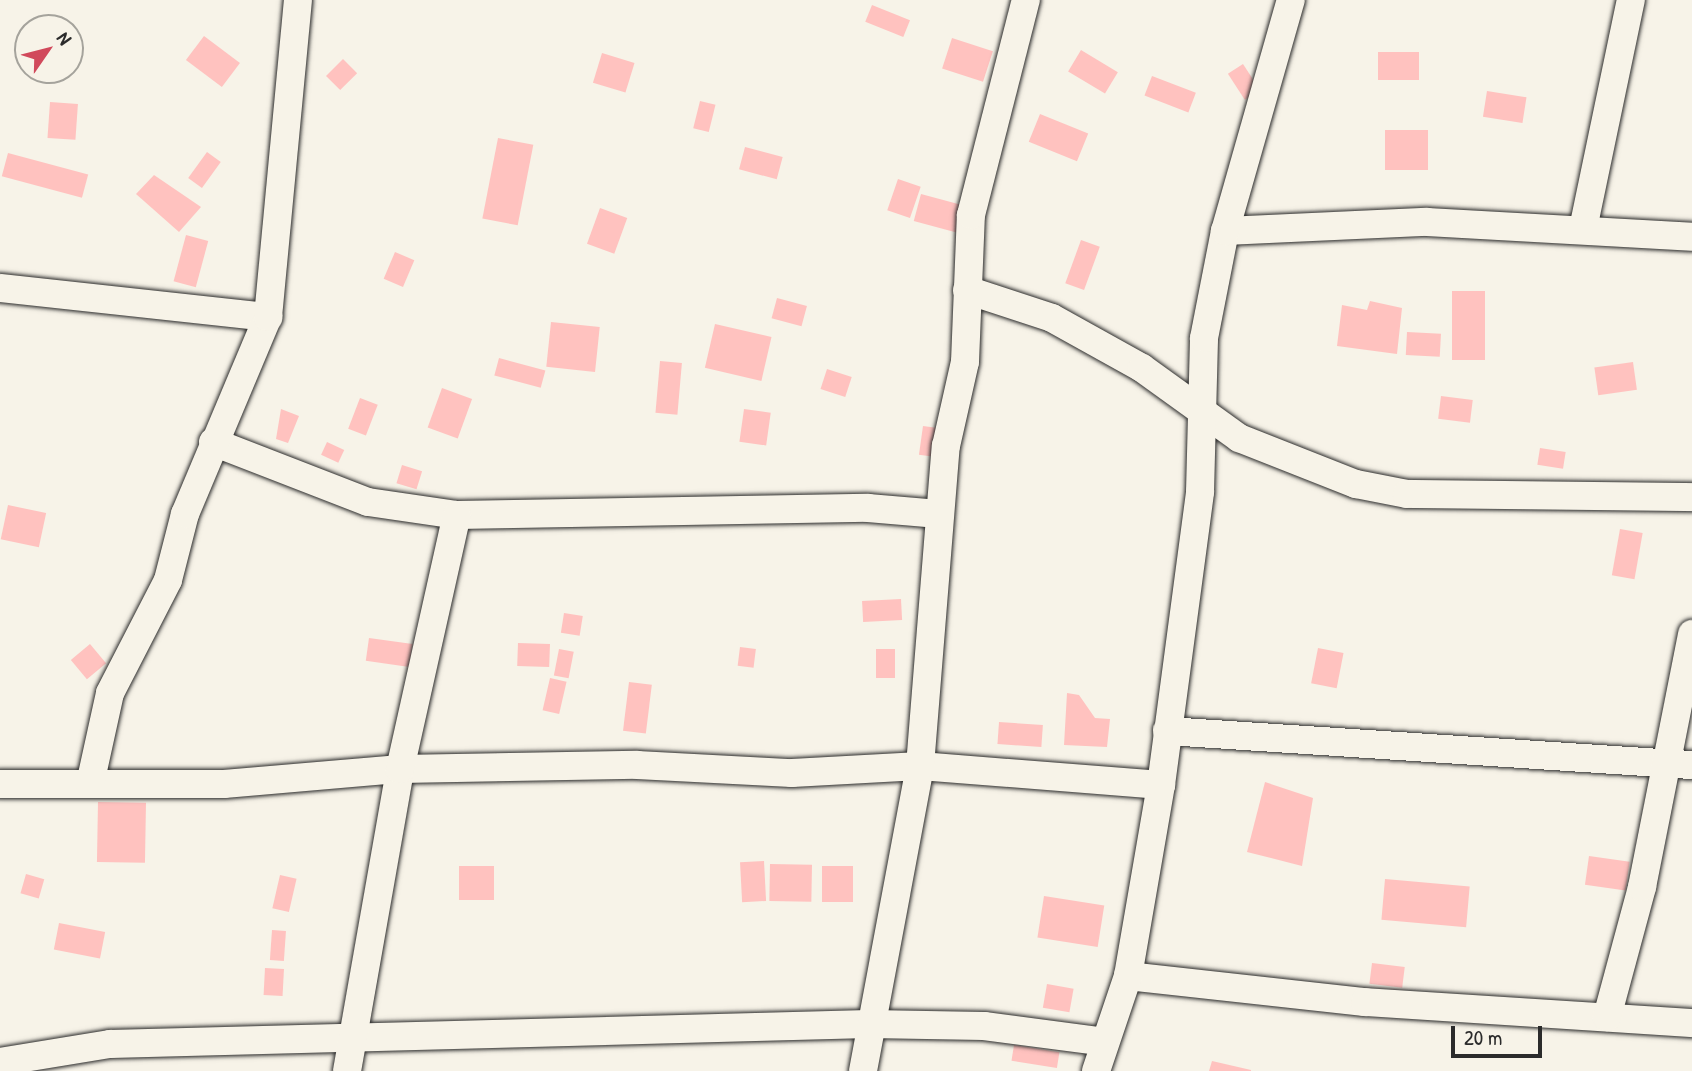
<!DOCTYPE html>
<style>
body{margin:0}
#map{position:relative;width:1692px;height:1071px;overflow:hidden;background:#f7f3e8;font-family:"Patrick Hand",sans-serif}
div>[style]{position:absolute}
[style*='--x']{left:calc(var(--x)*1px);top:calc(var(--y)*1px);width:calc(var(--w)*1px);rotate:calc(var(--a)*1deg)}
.building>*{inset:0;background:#ffc2bf;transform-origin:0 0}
.roads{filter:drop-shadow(0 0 2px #2b2b2b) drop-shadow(0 0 2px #2b2b2b)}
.minor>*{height:28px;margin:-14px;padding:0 14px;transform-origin:14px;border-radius:14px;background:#f7f3e8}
span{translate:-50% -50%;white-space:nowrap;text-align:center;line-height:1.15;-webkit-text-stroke:7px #f7f3e8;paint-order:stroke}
.north{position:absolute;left:14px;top:14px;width:70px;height:70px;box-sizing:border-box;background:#f7f3e8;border:2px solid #a5a39c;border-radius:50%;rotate:55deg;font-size:19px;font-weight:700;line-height:28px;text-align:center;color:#2b2b2b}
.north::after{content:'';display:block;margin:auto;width:24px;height:32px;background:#d1495b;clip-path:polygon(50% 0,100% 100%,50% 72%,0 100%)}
.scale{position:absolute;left:1451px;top:1026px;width:91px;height:32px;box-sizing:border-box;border:4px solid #2b2b2b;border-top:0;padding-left:9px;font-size:21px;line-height:24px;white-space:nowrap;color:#2b2b2b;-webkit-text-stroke:5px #f7f3e8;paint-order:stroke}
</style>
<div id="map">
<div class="building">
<div style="left:872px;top:5px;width:41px;height:18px;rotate:22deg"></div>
<div style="left:204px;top:36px;width:45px;height:30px;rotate:37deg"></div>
<div style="left:952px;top:38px;width:43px;height:32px;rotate:18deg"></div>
<div style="left:1081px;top:50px;width:43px;height:25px;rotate:31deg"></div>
<div style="left:1378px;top:52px;width:41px;height:28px"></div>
<div style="left:602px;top:53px;width:34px;height:31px;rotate:17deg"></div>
<div style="left:343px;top:59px;width:20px;height:24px;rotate:45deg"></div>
<div style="left:1243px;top:64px;width:31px;height:18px;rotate:57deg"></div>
<div style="left:1152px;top:76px;width:47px;height:21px;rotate:21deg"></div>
<div style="left:1487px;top:91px;width:40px;height:26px;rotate:9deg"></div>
<div style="left:700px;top:101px;width:16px;height:28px;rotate:14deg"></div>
<div style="left:50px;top:102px;width:28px;height:36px;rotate:4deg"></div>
<div style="left:1040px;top:114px;width:52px;height:30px;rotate:22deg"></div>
<div style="left:1385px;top:130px;width:43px;height:40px"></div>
<div style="left:498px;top:138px;width:36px;height:82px;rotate:11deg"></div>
<div style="left:745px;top:147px;width:39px;height:23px;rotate:15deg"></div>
<div style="left:207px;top:152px;width:17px;height:32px;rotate:36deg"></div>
<div style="left:8px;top:153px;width:83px;height:24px;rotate:15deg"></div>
<div style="clip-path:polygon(154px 175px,201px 207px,179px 232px,136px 194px)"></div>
<div style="left:898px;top:179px;width:24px;height:33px;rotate:19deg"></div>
<div style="left:921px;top:194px;width:48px;height:28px;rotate:15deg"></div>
<div style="left:600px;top:208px;width:29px;height:38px;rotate:20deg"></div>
<div style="left:186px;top:235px;width:23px;height:48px;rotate:15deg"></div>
<div style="left:1081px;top:240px;width:20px;height:46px;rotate:20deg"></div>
<div style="left:395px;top:252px;width:21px;height:29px;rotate:23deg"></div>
<div style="left:1452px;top:291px;width:33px;height:69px"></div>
<div style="left:777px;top:298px;width:31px;height:21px;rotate:15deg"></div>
<div style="clip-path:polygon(1370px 301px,1402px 308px,1397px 354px,1337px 346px,1342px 305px,1367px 310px)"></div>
<div style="left:551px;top:322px;width:49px;height:45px;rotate:6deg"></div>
<div style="left:715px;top:324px;width:58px;height:45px;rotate:13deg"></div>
<div style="left:1407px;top:332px;width:34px;height:23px;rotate:3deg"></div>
<div style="left:499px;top:358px;width:48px;height:18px;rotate:15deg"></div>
<div style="left:660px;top:361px;width:22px;height:52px;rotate:5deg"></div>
<div style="left:1633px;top:362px;width:28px;height:39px;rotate:82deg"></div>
<div style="left:827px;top:369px;width:26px;height:21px;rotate:18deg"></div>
<div style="left:442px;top:388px;width:32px;height:42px;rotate:20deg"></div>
<div style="left:1441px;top:396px;width:32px;height:23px;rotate:7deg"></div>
<div style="left:360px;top:398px;width:19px;height:33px;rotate:21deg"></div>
<div style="clip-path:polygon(281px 409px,299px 416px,288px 443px,276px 439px)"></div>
<div style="left:744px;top:409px;width:27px;height:33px;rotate:8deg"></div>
<div style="left:923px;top:426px;width:15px;height:29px;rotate:8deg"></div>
<div style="left:327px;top:442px;width:19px;height:14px;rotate:25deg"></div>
<div style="left:1540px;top:448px;width:26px;height:17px;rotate:9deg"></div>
<div style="left:402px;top:465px;width:21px;height:19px;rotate:17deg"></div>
<div style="left:8px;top:505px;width:39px;height:35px;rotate:12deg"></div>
<div style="left:1620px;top:529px;width:23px;height:47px;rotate:10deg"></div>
<div style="left:901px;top:599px;width:21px;height:39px;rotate:87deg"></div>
<div style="left:564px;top:613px;width:19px;height:20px;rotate:9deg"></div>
<div style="left:369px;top:638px;width:44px;height:23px;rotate:8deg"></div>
<div style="left:518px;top:643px;width:32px;height:23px;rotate:2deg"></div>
<div style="left:90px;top:644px;width:25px;height:25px;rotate:50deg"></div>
<div style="left:740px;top:647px;width:16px;height:19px;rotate:7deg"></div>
<div style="left:1318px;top:648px;width:26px;height:36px;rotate:11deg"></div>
<div style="left:559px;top:649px;width:15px;height:27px;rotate:11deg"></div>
<div style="left:876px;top:649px;width:19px;height:29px"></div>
<div style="left:550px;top:678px;width:17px;height:33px;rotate:13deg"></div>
<div style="left:629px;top:682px;width:23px;height:49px;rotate:7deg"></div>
<div style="clip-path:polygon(1067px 693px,1079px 695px,1095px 718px,1110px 719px,1107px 747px,1064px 745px)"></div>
<div style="left:999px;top:722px;width:44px;height:22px;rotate:4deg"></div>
<div style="clip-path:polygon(1265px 782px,1313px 798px,1302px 866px,1247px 852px)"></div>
<div style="left:98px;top:802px;width:48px;height:60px;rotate:1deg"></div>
<div style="left:1589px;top:856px;width:41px;height:29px;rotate:8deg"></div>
<div style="left:764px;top:861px;width:40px;height:24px;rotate:87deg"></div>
<div style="left:770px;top:864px;width:42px;height:37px;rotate:1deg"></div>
<div style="left:459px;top:866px;width:35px;height:34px"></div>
<div style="left:822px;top:866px;width:31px;height:36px"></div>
<div style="left:26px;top:874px;width:19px;height:20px;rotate:16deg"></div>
<div style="left:280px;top:875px;width:17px;height:34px;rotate:13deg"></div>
<div style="left:1385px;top:879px;width:85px;height:41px;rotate:5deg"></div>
<div style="left:1044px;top:896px;width:61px;height:42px;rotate:9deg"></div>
<div style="left:59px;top:923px;width:47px;height:27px;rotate:11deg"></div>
<div style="left:272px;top:930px;width:14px;height:30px;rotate:4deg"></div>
<div style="left:1372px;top:963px;width:33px;height:21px;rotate:7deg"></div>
<div style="left:265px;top:968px;width:19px;height:27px;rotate:3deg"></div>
<div style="left:1047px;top:984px;width:27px;height:24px;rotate:10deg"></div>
<div style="left:1014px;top:1045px;width:46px;height:16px;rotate:9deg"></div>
<div style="clip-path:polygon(1212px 1061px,1251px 1070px,1251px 1071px,1209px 1071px)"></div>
</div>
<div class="roads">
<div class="minor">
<div style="--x:1583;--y:229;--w:234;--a:-78.2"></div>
<div style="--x:1225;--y:231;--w:202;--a:-2.6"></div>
<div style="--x:1427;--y:222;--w:265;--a:3.2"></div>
<div style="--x:0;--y:288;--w:270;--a:6.2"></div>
<div style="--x:967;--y:290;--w:89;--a:18.2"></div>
<div style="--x:1052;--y:318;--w:103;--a:29.1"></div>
<div style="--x:1142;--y:368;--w:120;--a:35.8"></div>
<div style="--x:1239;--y:438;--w:126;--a:21.5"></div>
<div style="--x:1356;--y:484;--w:52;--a:11.1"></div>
<div style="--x:1407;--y:494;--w:285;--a:0.6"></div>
<div style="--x:213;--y:442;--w:166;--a:21.2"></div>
<div style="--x:368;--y:502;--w:90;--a:8.3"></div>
<div style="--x:457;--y:515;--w:411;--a:-1"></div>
<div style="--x:868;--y:508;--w:71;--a:4.8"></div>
<div style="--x:1167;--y:731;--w:526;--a:3.71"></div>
<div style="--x:0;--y:784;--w:224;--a:0"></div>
<div style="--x:224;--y:784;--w:177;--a:-4.9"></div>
<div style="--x:400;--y:769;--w:237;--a:-1"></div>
<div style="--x:637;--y:765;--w:155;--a:3"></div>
<div style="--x:792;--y:773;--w:128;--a:-3.1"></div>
<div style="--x:920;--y:766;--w:242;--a:4.5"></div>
<div style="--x:90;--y:784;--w:93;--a:-77.6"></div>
<div style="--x:110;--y:693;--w:127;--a:-62.8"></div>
<div style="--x:168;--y:580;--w:68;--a:-75.6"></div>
<div style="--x:185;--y:514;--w:214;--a:-67.2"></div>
<div style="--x:268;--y:317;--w:318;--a:-84.6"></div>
<div style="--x:1128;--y:976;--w:238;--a:6.3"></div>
<div style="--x:1365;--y:1002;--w:328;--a:3.7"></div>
<div style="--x:1607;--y:1017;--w:135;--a:-74.9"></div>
<div style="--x:1642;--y:887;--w:258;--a:-78.8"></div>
<div style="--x:0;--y:1062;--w:111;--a:-9.3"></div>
<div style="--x:110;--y:1044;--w:759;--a:-1.51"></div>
<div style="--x:869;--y:1024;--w:115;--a:1"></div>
<div style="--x:984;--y:1026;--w:122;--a:7.5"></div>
<div style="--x:347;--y:1071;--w:307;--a:-80"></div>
<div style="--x:400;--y:769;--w:260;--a:-77.4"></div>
<div style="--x:863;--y:1071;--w:310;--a:-79.4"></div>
<div style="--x:920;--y:766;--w:321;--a:-85.4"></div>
<div style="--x:946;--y:446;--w:86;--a:-77.3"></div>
<div style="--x:965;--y:362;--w:147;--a:-87.7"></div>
<div style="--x:971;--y:215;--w:222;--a:-75.7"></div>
<div style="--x:1096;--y:1071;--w:100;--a:-71.4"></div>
<div style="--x:1128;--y:976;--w:194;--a:-80.2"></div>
<div style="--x:1161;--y:785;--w:296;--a:-82.4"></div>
<div style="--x:1200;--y:492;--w:154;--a:-88.5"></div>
<div style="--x:1204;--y:338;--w:109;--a:-78.9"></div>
<div style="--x:1225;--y:231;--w:240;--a:-74.1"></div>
</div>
</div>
<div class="north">N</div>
<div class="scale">20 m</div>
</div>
